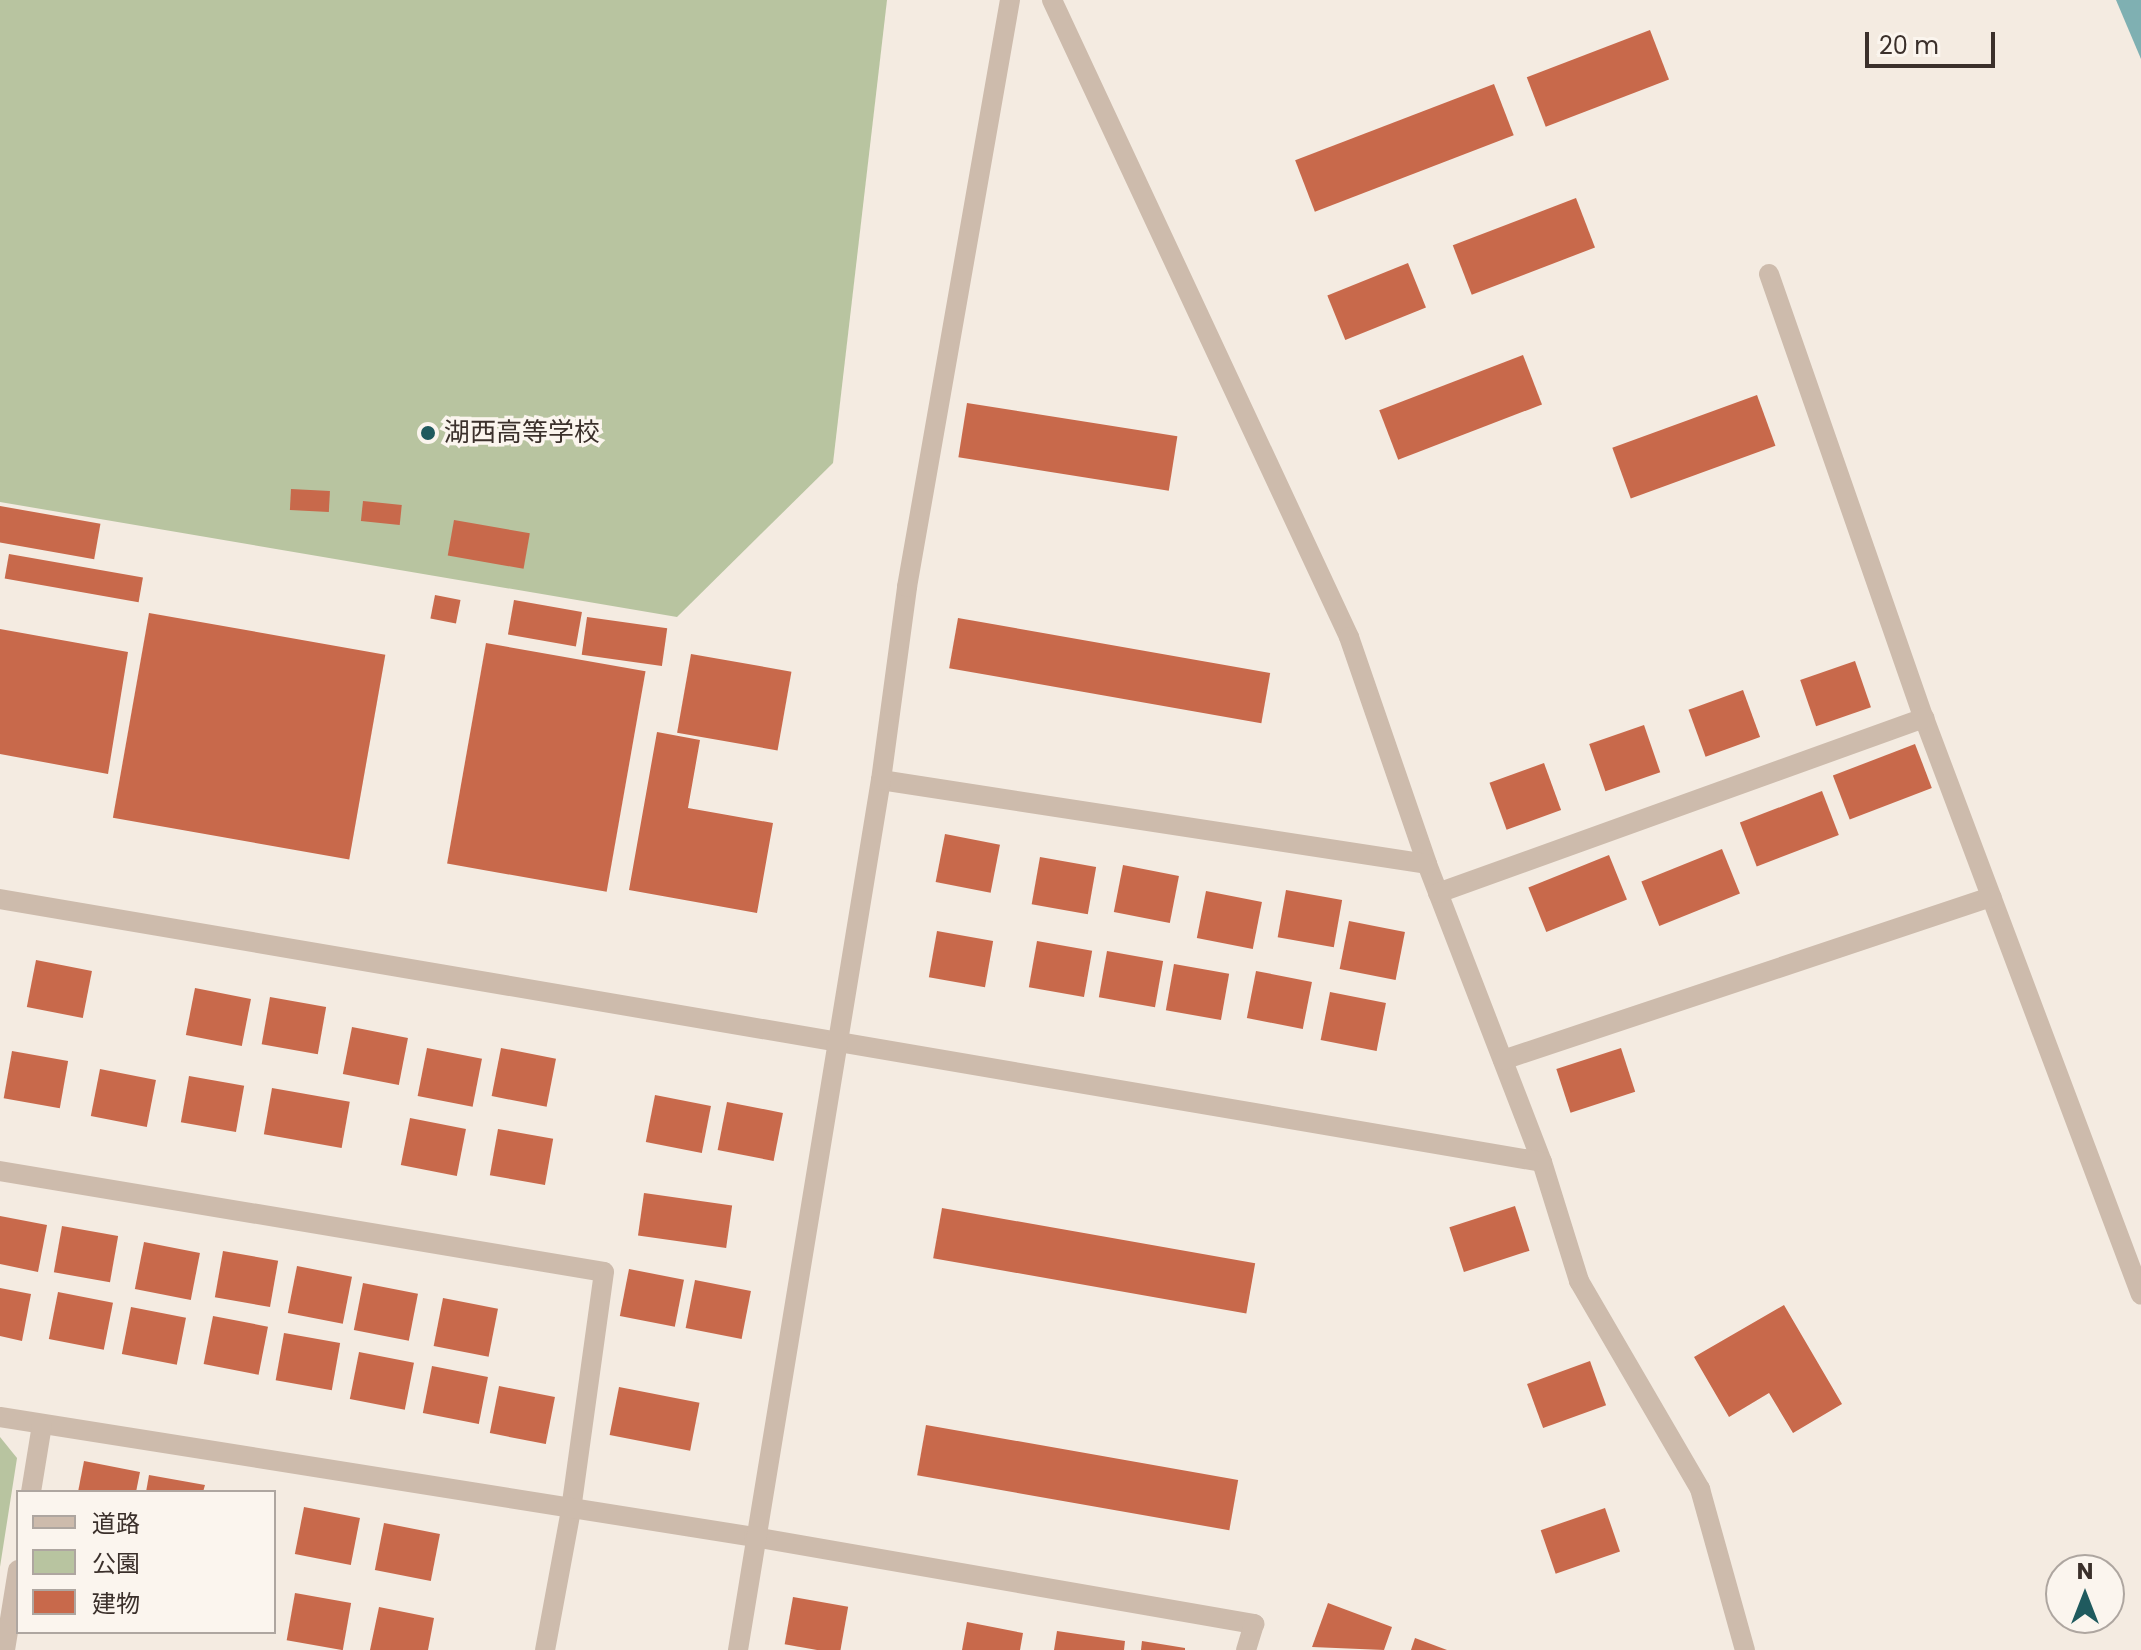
<!DOCTYPE html>
<meta charset="utf-8">
<style>
body{margin:0}
#map{position:relative;width:2141px;height:1650px;overflow:hidden;background:#f4ebe1;font-family:Poppins,"Noto Sans JP",sans-serif}
div>[style]{position:absolute}
[style*='--x']{left:calc(var(--x)*1px);top:calc(var(--y)*1px);width:calc(var(--w)*1px);rotate:calc(var(--a)*1deg)}
.green>*{inset:0;background:#b8c4a0}
.water>*{inset:0;background:#7fb0b2}
.building>*{inset:0;background:#c8694b;transform-origin:0 0}
.minor>*{height:20px;margin:-10px;padding:0 10px;transform-origin:10px;border-radius:10px;background:#cdbbac}
.dots>*{width:22px;height:22px;translate:-50% -50%;box-sizing:border-box;border:4px solid #fbf5ee;border-radius:50%}
span{translate:-50% -50%;white-space:nowrap;text-align:center;line-height:1.15;-webkit-text-stroke:7px #fbf5ee;paint-order:stroke}
.poi-label{font-size:26px;color:#3b302b}
.left{translate:0 -50%;text-align:left}
.legend{position:absolute;left:16px;top:1490px;width:260px;height:144px;box-sizing:border-box;background:#fbf5ee;border:2px solid #aea6a0;margin:0;padding:10px 14px;list-style:none;font-size:24px;color:#3b302b}
.legend li{display:flex;align-items:center;gap:16px;height:40px}
.legend b{width:40px;border:2px solid #aea6a0}
.north{position:absolute;left:2045px;top:1554px;width:80px;height:80px;box-sizing:border-box;background:#fbf5ee;border:2px solid #aea6a0;border-radius:50%;rotate:0deg;font-size:22px;font-weight:700;line-height:32px;text-align:center;color:#3b302b}
.north::after{content:'';display:block;margin:auto;width:28px;height:36px;background:#1f5a5e;clip-path:polygon(50% 0,100% 100%,50% 72%,0 100%)}
.scale{position:absolute;left:1865px;top:32px;width:130px;height:36px;box-sizing:border-box;border:4px solid #3b302b;border-top:0;padding-left:10px;font-size:24px;line-height:28px;white-space:nowrap;color:#3b302b;-webkit-text-stroke:6px #fbf5ee;paint-order:stroke}
</style>
<div id="map">
<div class="green">
<div style="clip-path:polygon(0 0,887px 0,833px 463px,677px 617px,0 502px)"></div>
<div style="clip-path:polygon(0 1437px,17px 1458px,0 1567px)"></div>
</div>
<div class="water">
<div style="clip-path:polygon(2116px 0,2141px 0,2141px 59px)"></div>
</div>
<div class="building">
<div style="left:1650px;top:30px;width:53px;height:132px;rotate:69deg"></div>
<div style="left:1494px;top:84px;width:55px;height:213px;rotate:69deg"></div>
<div style="left:1576px;top:198px;width:53px;height:132px;rotate:69deg"></div>
<div style="left:1408px;top:263px;width:48px;height:87px;rotate:68deg"></div>
<div style="left:1523px;top:355px;width:53px;height:154px;rotate:69deg"></div>
<div style="left:1757px;top:395px;width:54px;height:154px;rotate:70deg"></div>
<div style="left:967px;top:403px;width:213px;height:55px;rotate:9deg"></div>
<div style="left:291px;top:489px;width:39px;height:21px;rotate:3deg"></div>
<div style="left:363px;top:501px;width:39px;height:20px;rotate:6deg"></div>
<div style="left:0;top:506px;width:102px;height:36px;rotate:10deg"></div>
<div style="left:454px;top:520px;width:77px;height:36px;rotate:10deg"></div>
<div style="left:9px;top:554px;width:136px;height:25px;rotate:10deg"></div>
<div style="left:435px;top:595px;width:26px;height:24px;rotate:11deg"></div>
<div style="left:514px;top:600px;width:69px;height:35px;rotate:10deg"></div>
<div style="left:149px;top:613px;width:240px;height:208px;rotate:10deg"></div>
<div style="left:587px;top:617px;width:81px;height:38px;rotate:8deg"></div>
<div style="left:958px;top:618px;width:317px;height:51px;rotate:10deg"></div>
<div style="clip-path:polygon(0 629px,128px 652px,108px 774px,0 754px)"></div>
<div style="left:486px;top:643px;width:162px;height:224px;rotate:10deg"></div>
<div style="left:691px;top:654px;width:102px;height:80px;rotate:10deg"></div>
<div style="left:1855px;top:661px;width:49px;height:58px;rotate:71deg"></div>
<div style="left:1743px;top:690px;width:50px;height:58px;rotate:70deg"></div>
<div style="left:1644px;top:725px;width:50px;height:58px;rotate:71deg"></div>
<div style="clip-path:polygon(657px 732px,700px 740px,688px 808px,773px 823px,757px 913px,629px 890px)"></div>
<div style="left:1915px;top:744px;width:47px;height:88px;rotate:69deg"></div>
<div style="left:1544px;top:763px;width:50px;height:58px;rotate:70deg"></div>
<div style="left:1822px;top:791px;width:47px;height:88px;rotate:69deg"></div>
<div style="left:945px;top:834px;width:56px;height:49px;rotate:11deg"></div>
<div style="left:1722px;top:849px;width:48px;height:87px;rotate:68deg"></div>
<div style="left:1609px;top:855px;width:48px;height:87px;rotate:68deg"></div>
<div style="left:1040px;top:857px;width:57px;height:48px;rotate:10deg"></div>
<div style="left:1123px;top:865px;width:57px;height:48px;rotate:11deg"></div>
<div style="left:1286px;top:890px;width:57px;height:48px;rotate:10deg"></div>
<div style="left:1206px;top:891px;width:57px;height:48px;rotate:11deg"></div>
<div style="left:1349px;top:921px;width:57px;height:49px;rotate:11deg"></div>
<div style="left:937px;top:931px;width:57px;height:47px;rotate:10deg"></div>
<div style="left:1037px;top:941px;width:56px;height:47px;rotate:10deg"></div>
<div style="left:1107px;top:951px;width:57px;height:47px;rotate:10deg"></div>
<div style="left:36px;top:960px;width:57px;height:48px;rotate:11deg"></div>
<div style="left:1174px;top:964px;width:56px;height:47px;rotate:10deg"></div>
<div style="left:1256px;top:971px;width:57px;height:48px;rotate:11deg"></div>
<div style="left:195px;top:988px;width:57px;height:48px;rotate:11deg"></div>
<div style="left:1330px;top:992px;width:57px;height:49px;rotate:11deg"></div>
<div style="left:270px;top:997px;width:57px;height:48px;rotate:10deg"></div>
<div style="left:352px;top:1027px;width:57px;height:48px;rotate:11deg"></div>
<div style="left:427px;top:1048px;width:56px;height:49px;rotate:11deg"></div>
<div style="left:501px;top:1048px;width:56px;height:49px;rotate:11deg"></div>
<div style="left:1621px;top:1048px;width:46px;height:68px;rotate:72deg"></div>
<div style="left:12px;top:1051px;width:57px;height:48px;rotate:10deg"></div>
<div style="left:100px;top:1069px;width:57px;height:48px;rotate:11deg"></div>
<div style="left:189px;top:1076px;width:56px;height:47px;rotate:10deg"></div>
<div style="left:272px;top:1088px;width:79px;height:47px;rotate:10deg"></div>
<div style="left:655px;top:1095px;width:57px;height:48px;rotate:11deg"></div>
<div style="left:727px;top:1102px;width:57px;height:49px;rotate:11deg"></div>
<div style="left:410px;top:1118px;width:57px;height:48px;rotate:11deg"></div>
<div style="left:498px;top:1129px;width:56px;height:47px;rotate:10deg"></div>
<div style="left:644px;top:1193px;width:89px;height:43px;rotate:8deg"></div>
<div style="left:1515px;top:1206px;width:47px;height:69px;rotate:72deg"></div>
<div style="left:942px;top:1208px;width:318px;height:51px;rotate:10deg"></div>
<div style="clip-path:polygon(0 1216px,47px 1225px,38px 1272px,0 1264px)"></div>
<div style="left:62px;top:1226px;width:57px;height:47px;rotate:10deg"></div>
<div style="left:144px;top:1242px;width:57px;height:48px;rotate:11deg"></div>
<div style="left:223px;top:1251px;width:56px;height:47px;rotate:10deg"></div>
<div style="left:297px;top:1266px;width:56px;height:48px;rotate:11deg"></div>
<div style="left:629px;top:1269px;width:56px;height:48px;rotate:11deg"></div>
<div style="left:695px;top:1280px;width:57px;height:49px;rotate:11deg"></div>
<div style="left:363px;top:1283px;width:56px;height:48px;rotate:11deg"></div>
<div style="clip-path:polygon(0 1288px,31px 1294px,22px 1341px,0 1336px)"></div>
<div style="left:58px;top:1292px;width:56px;height:48px;rotate:11deg"></div>
<div style="left:443px;top:1298px;width:56px;height:49px;rotate:11deg"></div>
<div style="clip-path:polygon(1784px 1305px,1842px 1404px,1793px 1433px,1769px 1393px,1729px 1417px,1694px 1357px)"></div>
<div style="left:131px;top:1307px;width:56px;height:48px;rotate:11deg"></div>
<div style="left:213px;top:1316px;width:56px;height:49px;rotate:11deg"></div>
<div style="left:284px;top:1333px;width:57px;height:48px;rotate:10deg"></div>
<div style="left:359px;top:1352px;width:56px;height:48px;rotate:11deg"></div>
<div style="left:1590px;top:1361px;width:47px;height:67px;rotate:70deg"></div>
<div style="left:432px;top:1366px;width:57px;height:48px;rotate:11deg"></div>
<div style="left:499px;top:1386px;width:57px;height:48px;rotate:11deg"></div>
<div style="left:619px;top:1387px;width:82px;height:49px;rotate:11deg"></div>
<div style="left:926px;top:1425px;width:317px;height:51px;rotate:10deg"></div>
<div style="clip-path:polygon(84px 1461px,140px 1472px,136px 1492px,78px 1492px)"></div>
<div style="clip-path:polygon(149px 1475px,205px 1485px,203px 1492px,146px 1492px)"></div>
<div style="left:304px;top:1507px;width:57px;height:48px;rotate:11deg"></div>
<div style="left:1605px;top:1508px;width:46px;height:68px;rotate:71deg"></div>
<div style="left:384px;top:1523px;width:57px;height:48px;rotate:11deg"></div>
<div style="left:295px;top:1593px;width:57px;height:48px;rotate:10deg"></div>
<div style="left:793px;top:1597px;width:56px;height:48px;rotate:10deg"></div>
<div style="clip-path:polygon(1328px 1603px,1392px 1627px,1384px 1650px,1312px 1647px)"></div>
<div style="clip-path:polygon(379px 1607px,434px 1618px,428px 1650px,370px 1650px)"></div>
<div style="clip-path:polygon(967px 1622px,1023px 1633px,1020px 1650px,962px 1650px)"></div>
<div style="clip-path:polygon(1057px 1631px,1125px 1641px,1124px 1650px,1054px 1650px)"></div>
<div style="clip-path:polygon(1415px 1638px,1447px 1650px,1411px 1650px)"></div>
<div style="clip-path:polygon(1142px 1641px,1185px 1648px,1185px 1650px,1141px 1650px)"></div>
</div>
<div class="minor">
<div style="--x:1052;--y:0;--w:703;--a:65"></div>
<div style="--x:1349;--y:637;--w:240;--a:71"></div>
<div style="--x:1427;--y:864;--w:319;--a:68.9"></div>
<div style="--x:1542;--y:1162;--w:125;--a:72.7"></div>
<div style="--x:1579;--y:1281;--w:241;--a:59.8"></div>
<div style="--x:1700;--y:1489;--w:167;--a:74.4"></div>
<div style="--x:1769;--y:274;--w:470;--a:70.8"></div>
<div style="--x:1924;--y:718;--w:616;--a:69.39"></div>
<div style="--x:881;--y:780;--w:552;--a:8.75"></div>
<div style="--x:1438;--y:893;--w:517;--a:-19.8"></div>
<div style="--x:0;--y:899;--w:1564;--a:9.68"></div>
<div style="--x:1503;--y:1060;--w:515;--a:-18.47"></div>
<div style="--x:0;--y:1171;--w:612;--a:9.49"></div>
<div style="--x:604;--y:1272;--w:240;--a:97.9"></div>
<div style="--x:571;--y:1510;--w:142;--a:100.5"></div>
<div style="--x:0;--y:1417;--w:763;--a:9.04"></div>
<div style="--x:754;--y:1537;--w:508;--a:9.87"></div>
<div style="--x:1254;--y:1624;--w:27;--a:107"></div>
<div style="--x:31;--y:1492;--w:68;--a:-80.7"></div>
<div style="--x:5;--y:1650;--w:81;--a:-80.8"></div>
<div style="--x:738;--y:1650;--w:882;--a:-80.67"></div>
<div style="--x:881;--y:780;--w:195;--a:-82.3"></div>
<div style="--x:907;--y:587;--w:596;--a:-80.05"></div>
</div>
<div class="dots">
<div style="left:428px;top:433px;background:#1f5a5e"></div>
</div>
<div class="poi-label">
<span class="left" style="left:444px;top:433px">湖西高等学校</span>
</div>
<ul class="legend">
<li><b style="height:10px;background:#cdbbac"></b>道路</li>
<li><b style="height:22px;background:#b8c4a0"></b>公園</li>
<li><b style="height:22px;background:#c8694b"></b>建物</li>
</ul>
<div class="north">N</div>
<div class="scale">20 m</div>
</div>
